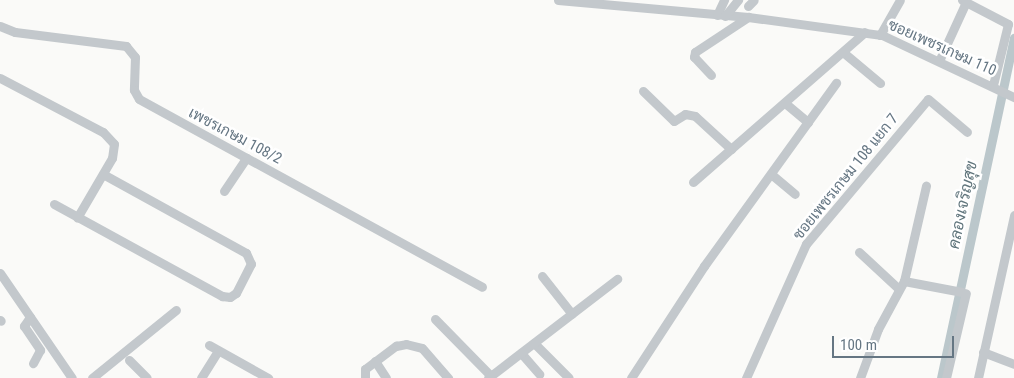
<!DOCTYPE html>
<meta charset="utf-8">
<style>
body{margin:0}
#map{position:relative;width:1014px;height:378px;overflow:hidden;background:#fafaf8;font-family:"Roboto Condensed",Sarabun,sans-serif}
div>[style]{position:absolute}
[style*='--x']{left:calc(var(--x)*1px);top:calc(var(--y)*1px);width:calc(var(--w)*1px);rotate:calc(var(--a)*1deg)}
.canal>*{height:9px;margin:-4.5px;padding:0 4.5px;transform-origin:4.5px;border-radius:4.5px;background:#bbc7cb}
.minor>*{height:9px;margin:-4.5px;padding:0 4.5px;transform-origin:4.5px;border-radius:4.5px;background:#c3c8cc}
span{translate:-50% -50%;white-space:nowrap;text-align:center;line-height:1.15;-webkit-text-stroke:5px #fff;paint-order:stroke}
.street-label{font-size:15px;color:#657683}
.water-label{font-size:16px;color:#60757c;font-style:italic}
.scale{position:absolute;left:832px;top:336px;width:122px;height:22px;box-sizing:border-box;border:2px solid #657683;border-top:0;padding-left:6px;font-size:15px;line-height:18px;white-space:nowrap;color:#657683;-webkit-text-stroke:4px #fff;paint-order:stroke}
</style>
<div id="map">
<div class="canal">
<div style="--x:941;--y:378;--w:348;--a:-77.9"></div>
</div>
<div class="minor">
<div style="--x:558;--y:0;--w:191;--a:5.1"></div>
<div style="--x:748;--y:17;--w:135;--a:7.7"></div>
<div style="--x:882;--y:35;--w:146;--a:25.2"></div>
<div style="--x:962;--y:0;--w:52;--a:27.6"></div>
<div style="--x:1008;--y:24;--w:63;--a:103.8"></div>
<div style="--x:748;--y:6;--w:8;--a:-45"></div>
<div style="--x:717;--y:15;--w:17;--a:-65"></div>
<div style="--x:725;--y:16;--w:21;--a:-51"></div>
<div style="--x:0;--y:26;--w:16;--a:22"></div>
<div style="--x:15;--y:32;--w:112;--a:7.2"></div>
<div style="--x:126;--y:46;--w:14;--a:51"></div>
<div style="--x:135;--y:57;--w:33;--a:92"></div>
<div style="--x:134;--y:90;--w:10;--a:61"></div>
<div style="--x:139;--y:99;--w:391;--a:28.7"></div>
<div style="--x:880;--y:35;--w:40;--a:-60.3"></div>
<div style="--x:844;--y:53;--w:47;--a:39.8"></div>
<div style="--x:939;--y:61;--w:65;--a:-65.4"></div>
<div style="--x:711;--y:75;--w:25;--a:-133"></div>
<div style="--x:694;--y:57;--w:5;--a:-79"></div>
<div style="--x:695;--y:52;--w:64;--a:-33.4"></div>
<div style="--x:0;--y:78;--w:116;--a:27.7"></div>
<div style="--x:103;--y:132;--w:16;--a:47"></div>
<div style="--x:114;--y:144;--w:14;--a:98"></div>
<div style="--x:112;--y:158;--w:69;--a:120.3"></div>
<div style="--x:643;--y:91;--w:43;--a:44.1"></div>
<div style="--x:674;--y:121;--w:13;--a:-32"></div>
<div style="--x:685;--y:114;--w:10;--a:11"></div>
<div style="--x:695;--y:116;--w:49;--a:42.5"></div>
<div style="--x:785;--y:103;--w:30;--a:40"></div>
<div style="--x:771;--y:174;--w:31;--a:40"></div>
<div style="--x:693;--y:182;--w:228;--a:-41.1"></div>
<div style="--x:224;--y:191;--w:40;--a:-56"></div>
<div style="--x:54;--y:204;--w:192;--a:28.7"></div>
<div style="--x:222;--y:296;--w:8;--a:7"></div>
<div style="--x:230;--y:297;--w:7;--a:-34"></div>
<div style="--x:236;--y:293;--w:33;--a:-63"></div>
<div style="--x:251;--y:264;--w:12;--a:-114"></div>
<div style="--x:246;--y:253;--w:163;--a:-151.1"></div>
<div style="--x:859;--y:252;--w:54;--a:42.8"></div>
<div style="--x:0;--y:273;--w:127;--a:55.6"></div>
<div style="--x:542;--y:276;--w:48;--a:51.7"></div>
<div style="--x:904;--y:281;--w:59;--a:10.7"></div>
<div style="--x:30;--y:317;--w:11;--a:124"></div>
<div style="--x:24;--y:326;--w:29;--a:56"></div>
<div style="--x:40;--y:350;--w:15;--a:118"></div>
<div style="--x:435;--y:319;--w:80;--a:45.5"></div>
<div style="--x:0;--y:320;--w:1;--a:45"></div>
<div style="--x:534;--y:343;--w:49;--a:45"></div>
<div style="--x:209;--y:345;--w:68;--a:29.2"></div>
<div style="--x:983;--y:352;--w:33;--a:21"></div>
<div style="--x:521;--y:353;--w:28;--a:49"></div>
<div style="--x:129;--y:360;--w:25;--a:45"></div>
<div style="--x:375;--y:361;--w:20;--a:57"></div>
<div style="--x:92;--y:378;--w:108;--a:-39"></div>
<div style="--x:201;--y:378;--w:32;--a:-58"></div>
<div style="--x:365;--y:378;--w:9;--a:-90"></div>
<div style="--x:365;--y:369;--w:39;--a:-37"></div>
<div style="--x:396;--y:346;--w:10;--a:-11"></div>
<div style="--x:406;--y:344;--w:16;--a:14"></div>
<div style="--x:422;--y:348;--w:40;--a:49"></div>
<div style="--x:488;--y:378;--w:163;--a:-37.5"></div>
<div style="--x:631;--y:378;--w:134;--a:-56.9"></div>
<div style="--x:704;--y:266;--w:226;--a:-54.2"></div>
<div style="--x:746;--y:378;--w:147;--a:-65.9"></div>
<div style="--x:806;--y:244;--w:189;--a:-49.9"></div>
<div style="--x:928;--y:99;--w:51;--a:40.2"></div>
<div style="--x:860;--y:378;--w:52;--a:-69.8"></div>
<div style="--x:878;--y:329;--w:55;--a:-61.6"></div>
<div style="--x:904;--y:281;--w:98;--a:-77"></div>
<div style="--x:946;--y:378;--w:87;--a:-76.8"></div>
<div style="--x:978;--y:378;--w:167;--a:-77.5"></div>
</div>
<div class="street-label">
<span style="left:942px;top:48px;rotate:24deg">ซอยเพชรเกษม 110</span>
<span style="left:235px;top:136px;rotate:28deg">เพชรเกษม 108/2</span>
<span style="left:846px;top:177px;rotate:-51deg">ซอยเพชรเกษม 108 แยก 7</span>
</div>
<div class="water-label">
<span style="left:963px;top:205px;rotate:-78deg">คลองเจริญสุข</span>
</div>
<div class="scale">100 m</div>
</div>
